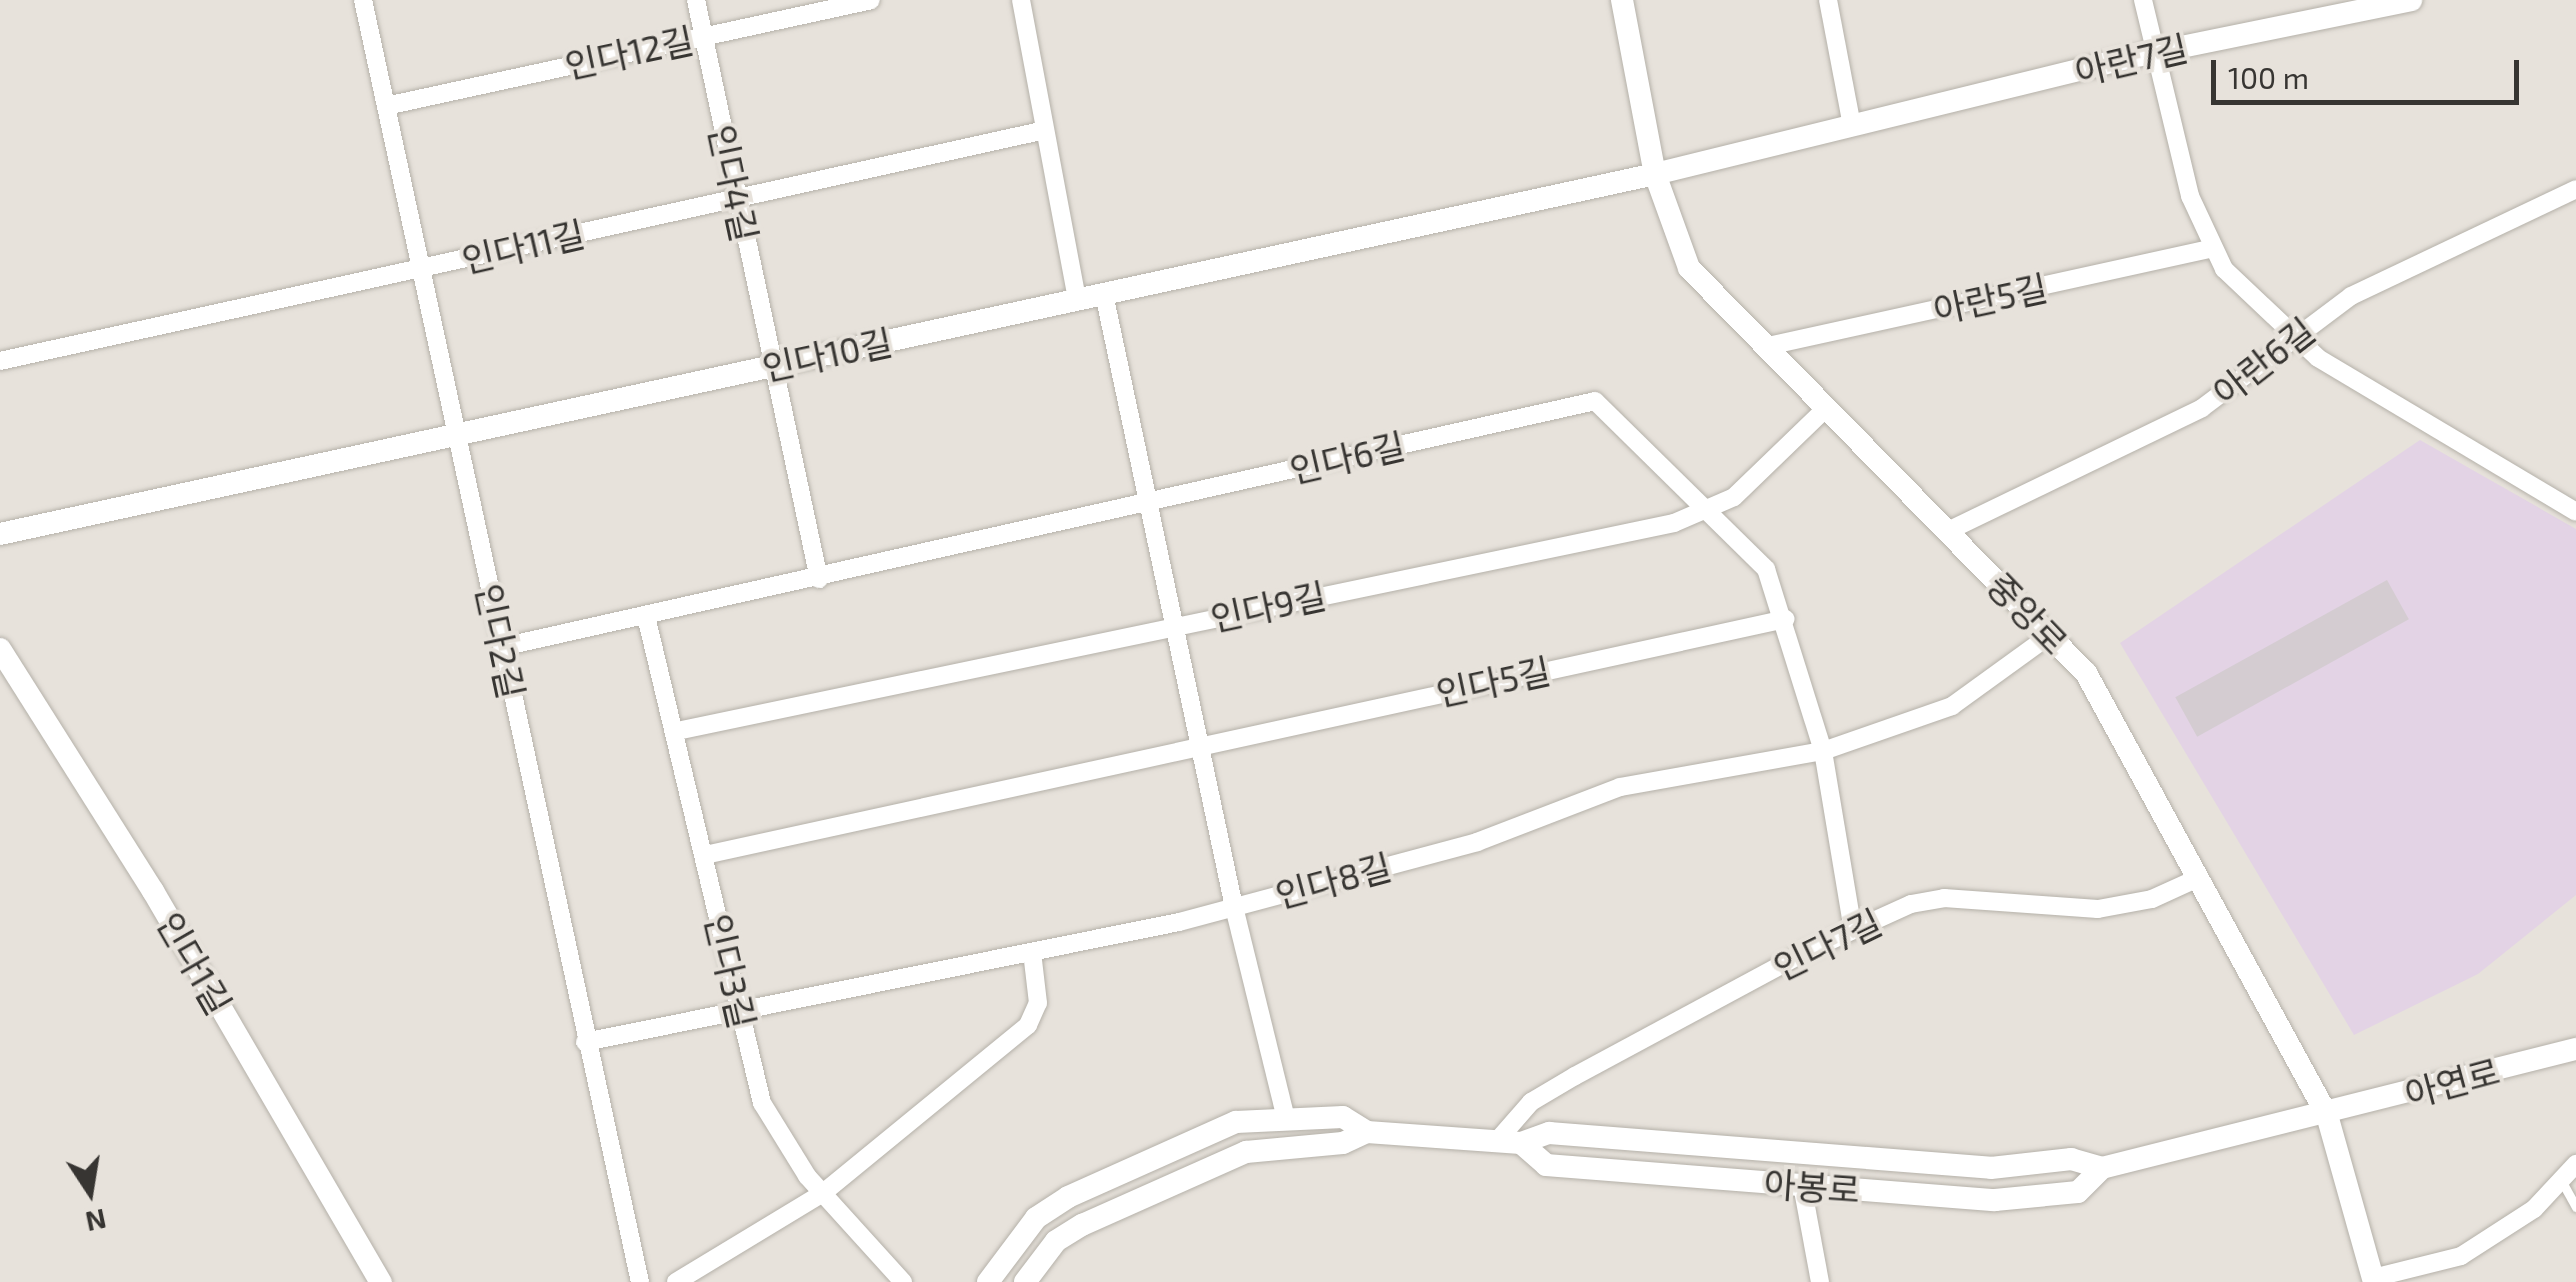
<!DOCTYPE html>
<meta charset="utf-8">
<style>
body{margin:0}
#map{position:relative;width:2576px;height:1282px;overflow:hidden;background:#e7e2db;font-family:"Exo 2","Noto Sans KR",sans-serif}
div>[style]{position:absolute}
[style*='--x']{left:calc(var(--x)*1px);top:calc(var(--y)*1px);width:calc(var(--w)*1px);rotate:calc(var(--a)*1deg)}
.education>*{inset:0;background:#e3d3e5}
.building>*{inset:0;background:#d4ccd1;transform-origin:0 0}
.roads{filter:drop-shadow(0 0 2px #b5b1a9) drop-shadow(0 0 2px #b5b1a9)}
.lane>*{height:9px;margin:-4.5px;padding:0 4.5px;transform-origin:4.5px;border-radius:4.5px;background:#fff}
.street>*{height:18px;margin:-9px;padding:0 9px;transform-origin:9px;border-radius:9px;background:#fff}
.secondary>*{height:22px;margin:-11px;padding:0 11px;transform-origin:11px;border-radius:11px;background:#fff}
span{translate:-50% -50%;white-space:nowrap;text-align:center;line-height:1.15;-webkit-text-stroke:8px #e7e2db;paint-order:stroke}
.street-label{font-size:35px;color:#373532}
.north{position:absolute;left:40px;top:1142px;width:100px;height:100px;-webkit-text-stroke:8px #e7e2db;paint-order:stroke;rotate:168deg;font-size:28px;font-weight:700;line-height:40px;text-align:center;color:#373532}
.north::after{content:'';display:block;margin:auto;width:35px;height:45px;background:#373532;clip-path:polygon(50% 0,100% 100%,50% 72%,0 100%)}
.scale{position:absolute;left:2211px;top:60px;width:308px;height:45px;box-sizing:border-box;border:5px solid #373532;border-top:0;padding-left:12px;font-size:30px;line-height:35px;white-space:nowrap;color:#373532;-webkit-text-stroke:8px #e7e2db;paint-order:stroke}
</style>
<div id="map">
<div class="education">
<div style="clip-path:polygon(2420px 440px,2576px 529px,2576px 895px,2478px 974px,2354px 1035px,2120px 643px)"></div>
</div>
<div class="building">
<div style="left:2387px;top:580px;width:45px;height:242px;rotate:61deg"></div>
</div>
<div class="roads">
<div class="lane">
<div style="--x:2561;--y:1180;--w:31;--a:61"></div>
</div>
<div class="street">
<div style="--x:363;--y:0;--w:1312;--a:77.81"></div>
<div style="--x:696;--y:0;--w:592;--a:78.01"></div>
<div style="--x:1021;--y:0;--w:305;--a:79.4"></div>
<div style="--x:1828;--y:0;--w:128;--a:79.2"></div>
<div style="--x:2143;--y:0;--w:202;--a:76.5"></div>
<div style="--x:2190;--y:196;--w:81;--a:65"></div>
<div style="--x:2224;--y:269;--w:129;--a:43.4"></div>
<div style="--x:2318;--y:358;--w:300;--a:30.8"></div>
<div style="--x:386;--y:106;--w:496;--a:-12.3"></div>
<div style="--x:1104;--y:294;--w:627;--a:78.03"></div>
<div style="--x:1234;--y:907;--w:214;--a:76.2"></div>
<div style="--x:1768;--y:346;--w:453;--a:-12.4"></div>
<div style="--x:0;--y:361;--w:1070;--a:-12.46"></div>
<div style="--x:1948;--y:531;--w:282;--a:-25.8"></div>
<div style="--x:2202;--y:408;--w:186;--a:-36.9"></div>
<div style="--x:2351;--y:296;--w:249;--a:-25.4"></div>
<div style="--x:646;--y:616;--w:501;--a:76.6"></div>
<div style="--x:762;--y:1103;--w:86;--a:58.3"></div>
<div style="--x:807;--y:1176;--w:143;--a:47.8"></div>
<div style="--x:502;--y:647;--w:1120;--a:-12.68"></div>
<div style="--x:1595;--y:401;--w:240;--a:44.5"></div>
<div style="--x:1766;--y:569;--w:191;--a:72.6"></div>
<div style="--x:1823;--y:751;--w:181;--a:80.5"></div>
<div style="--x:677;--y:731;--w:1018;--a:-11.78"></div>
<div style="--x:1674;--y:523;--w:65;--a:-23.4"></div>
<div style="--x:1734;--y:497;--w:124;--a:-44"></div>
<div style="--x:705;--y:855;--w:1106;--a:-12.32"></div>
<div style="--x:585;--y:1042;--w:606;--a:-11.42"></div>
<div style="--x:1179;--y:922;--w:309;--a:-15"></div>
<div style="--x:1477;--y:842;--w:153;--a:-21"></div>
<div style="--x:1620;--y:787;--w:206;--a:-10.1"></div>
<div style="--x:1823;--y:751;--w:137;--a:-19.2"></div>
<div style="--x:1952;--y:706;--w:121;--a:-35.9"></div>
<div style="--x:1497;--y:1141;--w:52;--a:-48.9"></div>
<div style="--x:1531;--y:1102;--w:51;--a:-30.6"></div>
<div style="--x:1575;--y:1076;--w:261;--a:-28.3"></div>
<div style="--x:1805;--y:952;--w:116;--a:-24.4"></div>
<div style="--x:1911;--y:904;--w:34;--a:-10"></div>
<div style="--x:1944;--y:898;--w:154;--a:4.1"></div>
<div style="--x:2098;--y:909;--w:55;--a:-10.5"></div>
<div style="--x:2152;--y:899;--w:51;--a:-24.5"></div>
<div style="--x:1802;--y:1185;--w:99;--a:79.5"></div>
<div style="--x:2373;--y:1278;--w:91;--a:-14"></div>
<div style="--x:2461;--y:1256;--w:87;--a:-32.8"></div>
<div style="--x:2534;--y:1209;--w:62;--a:-47"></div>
<div style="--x:676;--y:1282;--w:172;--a:-31.2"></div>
<div style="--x:823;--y:1193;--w:265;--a:-39.3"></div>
<div style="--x:1028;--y:1025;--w:24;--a:-66"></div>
<div style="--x:1038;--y:1003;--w:51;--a:-96.7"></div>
</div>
<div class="secondary">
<div style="--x:1622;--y:0;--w:177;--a:79.3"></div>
<div style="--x:1655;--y:174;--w:100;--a:70.1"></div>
<div style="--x:1689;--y:268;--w:567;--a:45.57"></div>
<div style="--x:2086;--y:673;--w:503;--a:61.4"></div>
<div style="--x:2327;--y:1115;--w:173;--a:74.3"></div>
<div style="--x:0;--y:534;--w:1694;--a:-12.27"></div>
<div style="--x:1655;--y:174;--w:486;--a:-13.8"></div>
<div style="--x:2127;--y:58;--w:290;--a:-11.5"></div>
<div style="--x:0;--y:649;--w:286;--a:57.7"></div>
<div style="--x:153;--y:891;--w:453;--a:59.8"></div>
<div style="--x:1521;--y:1143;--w:33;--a:41"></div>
<div style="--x:1546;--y:1165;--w:450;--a:4.5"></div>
<div style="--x:1995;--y:1200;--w:83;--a:-5.5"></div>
<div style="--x:2078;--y:1192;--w:34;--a:-45"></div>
<div style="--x:988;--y:1282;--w:80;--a:-53.1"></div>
<div style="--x:1036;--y:1218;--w:38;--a:-33"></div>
<div style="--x:1068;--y:1197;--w:184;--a:-24.1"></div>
<div style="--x:1236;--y:1122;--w:107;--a:-2.7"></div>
<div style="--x:1343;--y:1117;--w:28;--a:32"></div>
<div style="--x:1367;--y:1132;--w:154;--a:4.1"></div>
<div style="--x:1521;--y:1143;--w:30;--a:-20"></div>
<div style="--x:1549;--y:1133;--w:443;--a:4.5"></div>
<div style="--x:1991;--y:1168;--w:81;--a:-6.4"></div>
<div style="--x:2071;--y:1159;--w:32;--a:16"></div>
<div style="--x:2102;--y:1168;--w:489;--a:-14.1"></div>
<div style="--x:1025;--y:1282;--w:51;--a:-52.9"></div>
<div style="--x:1056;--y:1241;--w:31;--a:-32"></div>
<div style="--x:1082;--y:1225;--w:180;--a:-24"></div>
<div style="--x:1246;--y:1152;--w:97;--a:-5.3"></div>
<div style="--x:1343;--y:1143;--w:26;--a:-25"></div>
</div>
</div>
<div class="street-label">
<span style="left:629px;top:52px;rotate:-12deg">인다12길</span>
<span style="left:2131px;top:59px;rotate:-13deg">아란7길</span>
<span style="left:734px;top:183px;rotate:78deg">인다4길</span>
<span style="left:523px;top:246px;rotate:-13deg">인다11길</span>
<span style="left:1990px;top:298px;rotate:-12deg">아란5길</span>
<span style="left:827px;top:354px;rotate:-12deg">인다10길</span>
<span style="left:2263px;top:361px;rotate:-38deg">아란6길</span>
<span style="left:1347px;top:457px;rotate:-13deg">인다6길</span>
<span style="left:1268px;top:606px;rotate:-12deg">인다9길</span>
<span style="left:2028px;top:613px;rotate:46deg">중앙로</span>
<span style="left:501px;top:641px;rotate:78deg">인다2길</span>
<span style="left:1493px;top:681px;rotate:-12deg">인다5길</span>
<span style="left:1333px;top:880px;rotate:-15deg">인다8길</span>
<span style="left:1827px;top:944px;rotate:-26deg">인다7길</span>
<span style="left:195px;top:963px;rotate:60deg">인다1길</span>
<span style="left:731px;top:971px;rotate:77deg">인다3길</span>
<span style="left:2452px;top:1082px;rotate:-15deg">아연로</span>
<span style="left:1812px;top:1186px;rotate:4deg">아봉로</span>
</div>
<div class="north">N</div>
<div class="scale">100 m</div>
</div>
